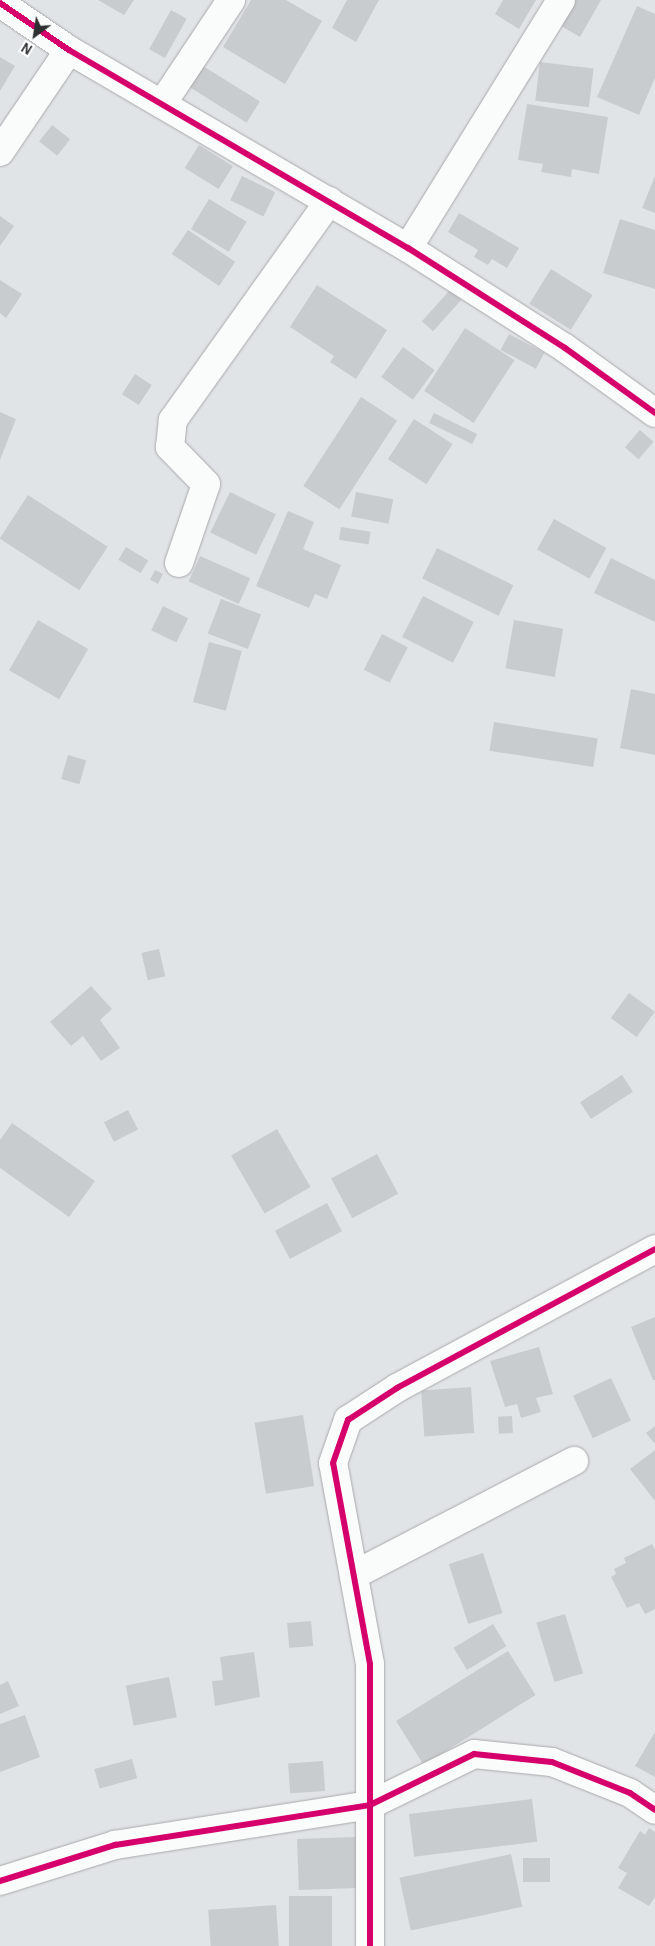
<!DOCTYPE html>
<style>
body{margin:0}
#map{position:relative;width:655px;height:1946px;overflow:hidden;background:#e1e4e7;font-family:"Alegreya Sans",sans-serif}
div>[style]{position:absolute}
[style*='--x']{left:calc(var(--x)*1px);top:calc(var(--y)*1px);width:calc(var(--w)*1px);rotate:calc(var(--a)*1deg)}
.building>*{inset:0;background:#c9ccce;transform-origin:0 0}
.roads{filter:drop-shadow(0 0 1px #a7a9aa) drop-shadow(0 0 1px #a7a9aa)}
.minor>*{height:28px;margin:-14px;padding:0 14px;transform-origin:14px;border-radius:14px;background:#fafbfb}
.cycleway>*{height:6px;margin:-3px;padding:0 3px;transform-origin:3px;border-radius:3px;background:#d6006c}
span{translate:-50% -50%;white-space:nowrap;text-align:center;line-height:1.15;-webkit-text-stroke:4.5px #fff;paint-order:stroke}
.north{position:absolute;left:10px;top:10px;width:50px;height:50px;-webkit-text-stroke:4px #fff;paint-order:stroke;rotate:211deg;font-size:14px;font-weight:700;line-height:20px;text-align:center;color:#2d2f30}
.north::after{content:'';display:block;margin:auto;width:18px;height:22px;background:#2d2f30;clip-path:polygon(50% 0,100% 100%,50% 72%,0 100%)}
</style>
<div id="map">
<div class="building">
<div style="clip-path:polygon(98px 0,134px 0,124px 15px)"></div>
<div style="clip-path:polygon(251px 0,286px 0,322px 21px,285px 84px,223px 47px)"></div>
<div style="clip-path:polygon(347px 0,379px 0,356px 42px,332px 28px)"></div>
<div style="clip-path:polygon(503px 0,536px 0,519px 29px,495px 14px)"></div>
<div style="clip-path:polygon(576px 0,601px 0,580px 37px,561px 26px)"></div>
<div style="clip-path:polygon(637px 6px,655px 14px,655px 78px,639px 115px,597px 97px)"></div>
<div style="left:171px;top:10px;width:18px;height:45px;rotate:29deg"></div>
<div style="clip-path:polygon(0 57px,15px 66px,0 91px)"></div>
<div style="left:540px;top:62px;width:54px;height:39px;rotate:7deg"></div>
<div style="left:203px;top:66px;width:67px;height:25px;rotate:32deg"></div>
<div style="clip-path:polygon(527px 104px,608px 117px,599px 174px,572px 169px,571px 177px,541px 172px,543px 164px,518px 160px)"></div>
<div style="left:52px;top:125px;width:23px;height:21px;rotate:38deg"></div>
<div style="left:199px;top:145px;width:40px;height:27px;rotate:32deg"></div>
<div style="left:242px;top:176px;width:37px;height:27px;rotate:26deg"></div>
<div style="clip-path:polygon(655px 176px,655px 213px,642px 208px)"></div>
<div style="left:209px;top:199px;width:44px;height:35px;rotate:31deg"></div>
<div style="clip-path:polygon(459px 213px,519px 248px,507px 268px,492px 259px,488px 265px,474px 257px,478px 250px,448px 232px)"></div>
<div style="clip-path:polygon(0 216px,14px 226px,0 246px)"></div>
<div style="clip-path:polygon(620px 219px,655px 230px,655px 289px,603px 273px)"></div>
<div style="left:188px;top:230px;width:57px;height:29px;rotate:34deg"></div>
<div style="left:551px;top:269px;width:49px;height:41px;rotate:32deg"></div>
<div style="clip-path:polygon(0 280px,22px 294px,6px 318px,0 313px)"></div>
<div style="clip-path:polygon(317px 285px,387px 330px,356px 379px,330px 362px,334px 356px,290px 327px)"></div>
<div style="left:450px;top:290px;width:15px;height:42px;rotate:42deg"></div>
<div style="left:465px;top:328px;width:59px;height:75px;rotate:33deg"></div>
<div style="left:509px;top:334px;width:40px;height:18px;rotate:28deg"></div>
<div style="left:403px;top:347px;width:39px;height:37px;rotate:36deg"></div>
<div style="left:135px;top:374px;width:20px;height:24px;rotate:33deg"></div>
<div style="left:361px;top:397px;width:43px;height:106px;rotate:33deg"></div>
<div style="clip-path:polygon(0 412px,16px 419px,0 460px)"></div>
<div style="left:434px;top:413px;width:48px;height:11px;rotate:26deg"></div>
<div style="left:414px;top:419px;width:46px;height:48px;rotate:33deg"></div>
<div style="left:640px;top:430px;width:18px;height:23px;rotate:41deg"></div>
<div style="left:230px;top:492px;width:51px;height:45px;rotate:26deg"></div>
<div style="left:356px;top:492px;width:38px;height:25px;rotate:11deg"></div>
<div style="left:28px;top:495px;width:95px;height:52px;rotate:33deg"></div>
<div style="clip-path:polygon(288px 511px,314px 522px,303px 549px,341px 565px,327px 599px,315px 594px,309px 608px,256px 586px)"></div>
<div style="left:554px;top:519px;width:60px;height:35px;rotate:29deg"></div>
<div style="left:341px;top:527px;width:30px;height:13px;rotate:9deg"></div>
<div style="left:126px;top:547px;width:26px;height:15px;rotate:31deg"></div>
<div style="left:437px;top:548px;width:85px;height:34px;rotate:26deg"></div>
<div style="left:200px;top:556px;width:55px;height:28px;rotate:24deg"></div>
<div style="clip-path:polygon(611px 558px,655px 580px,655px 622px,594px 593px)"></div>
<div style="left:155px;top:570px;width:9px;height:11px;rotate:27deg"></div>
<div style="left:423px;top:596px;width:57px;height:46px;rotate:27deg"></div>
<div style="left:221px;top:599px;width:43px;height:37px;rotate:21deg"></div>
<div style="left:163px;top:606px;width:28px;height:27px;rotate:26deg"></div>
<div style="left:38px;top:620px;width:58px;height:58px;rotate:30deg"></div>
<div style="left:514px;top:620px;width:50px;height:49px;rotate:10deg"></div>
<div style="left:382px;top:634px;width:29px;height:40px;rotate:27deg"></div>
<div style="left:209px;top:642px;width:34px;height:62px;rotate:15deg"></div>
<div style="clip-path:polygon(631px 689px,655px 694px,655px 755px,620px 748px)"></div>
<div style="left:494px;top:722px;width:105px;height:29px;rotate:9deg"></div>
<div style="left:68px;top:755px;width:19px;height:25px;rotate:16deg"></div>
<div style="left:159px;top:949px;width:28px;height:18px;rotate:77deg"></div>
<div style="clip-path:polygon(91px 986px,112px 1009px,100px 1020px,120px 1048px,101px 1061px,83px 1036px,71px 1046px,50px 1022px)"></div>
<div style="left:629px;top:993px;width:32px;height:31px;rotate:36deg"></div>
<div style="left:622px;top:1075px;width:20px;height:50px;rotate:57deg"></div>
<div style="left:128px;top:1110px;width:22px;height:27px;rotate:63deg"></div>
<div style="clip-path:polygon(12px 1123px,95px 1181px,69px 1217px,0 1168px,0 1140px)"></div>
<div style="left:277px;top:1129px;width:67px;height:53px;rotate:60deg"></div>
<div style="left:377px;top:1154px;width:45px;height:52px;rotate:62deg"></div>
<div style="left:327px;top:1203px;width:32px;height:59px;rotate:62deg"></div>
<div style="clip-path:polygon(655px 1317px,655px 1380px,653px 1380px,631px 1327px)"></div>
<div style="clip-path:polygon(539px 1347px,553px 1394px,536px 1398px,541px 1412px,521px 1418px,517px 1404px,505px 1407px,490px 1361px)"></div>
<div style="left:611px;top:1378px;width:47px;height:42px;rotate:65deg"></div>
<div style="left:471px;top:1387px;width:46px;height:50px;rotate:86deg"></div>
<div style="left:303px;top:1415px;width:72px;height:49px;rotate:81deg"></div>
<div style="left:512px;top:1416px;width:17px;height:14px;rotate:87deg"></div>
<div style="clip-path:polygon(655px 1426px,655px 1444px,646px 1433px)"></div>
<div style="clip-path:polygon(655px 1450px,655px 1501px,630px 1469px)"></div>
<div style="clip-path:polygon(652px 1544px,655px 1550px,655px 1609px,645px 1614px,639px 1603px,627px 1608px,611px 1577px,616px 1574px,614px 1569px,626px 1563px,624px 1558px)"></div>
<div style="left:483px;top:1553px;width:63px;height:36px;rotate:72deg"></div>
<div style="left:565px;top:1614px;width:62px;height:30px;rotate:73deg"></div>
<div style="left:311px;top:1621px;width:25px;height:24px;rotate:85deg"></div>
<div style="left:493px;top:1624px;width:26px;height:46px;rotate:59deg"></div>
<div style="left:508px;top:1651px;width:52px;height:132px;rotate:58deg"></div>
<div style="clip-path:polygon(254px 1652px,260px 1697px,215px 1706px,212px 1681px,223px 1680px,220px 1657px)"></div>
<div style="left:169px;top:1677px;width:41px;height:44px;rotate:79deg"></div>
<div style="clip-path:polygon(8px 1681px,19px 1706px,0 1714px,0 1685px)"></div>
<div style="clip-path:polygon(25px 1715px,40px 1757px,0 1772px,0 1724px)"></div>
<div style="clip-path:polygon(655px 1732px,655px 1777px,635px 1766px)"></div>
<div style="left:132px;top:1759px;width:20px;height:39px;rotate:75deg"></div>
<div style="left:323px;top:1761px;width:30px;height:35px;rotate:86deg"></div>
<div style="left:532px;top:1799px;width:43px;height:124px;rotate:83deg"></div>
<div style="clip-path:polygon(649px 1828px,655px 1832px,655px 1897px,649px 1906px,618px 1888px,627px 1873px,618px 1868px,640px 1831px,645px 1835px)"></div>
<div style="left:356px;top:1837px;width:51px;height:59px;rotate:88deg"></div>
<div style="left:511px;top:1854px;width:54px;height:114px;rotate:78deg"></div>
<div style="left:550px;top:1858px;width:24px;height:27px;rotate:90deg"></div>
<div style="left:289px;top:1896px;width:43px;height:50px"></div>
<div style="left:276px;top:1905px;width:41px;height:68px;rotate:86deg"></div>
</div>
<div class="roads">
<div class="minor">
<div style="--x:0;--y:3;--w:83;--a:34.3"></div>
<div style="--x:69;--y:50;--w:393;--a:30.3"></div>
<div style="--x:408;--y:248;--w:186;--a:32.5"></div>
<div style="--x:565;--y:348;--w:111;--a:35.8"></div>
<div style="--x:162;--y:104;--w:125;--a:-56.4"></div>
<div style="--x:0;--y:152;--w:123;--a:-55.9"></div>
<div style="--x:408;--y:248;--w:291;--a:-58.3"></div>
<div style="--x:179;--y:563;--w:83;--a:-71.1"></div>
<div style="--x:206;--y:484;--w:52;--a:-134.2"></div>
<div style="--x:170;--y:447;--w:27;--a:-84"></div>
<div style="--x:173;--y:420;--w:269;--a:-54.5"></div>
<div style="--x:354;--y:1575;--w:248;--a:-27.4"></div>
<div style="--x:0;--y:1881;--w:121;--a:-17.4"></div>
<div style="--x:115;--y:1845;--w:258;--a:-8.9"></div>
<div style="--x:370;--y:1805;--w:116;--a:-26.1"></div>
<div style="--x:474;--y:1754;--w:78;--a:5.9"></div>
<div style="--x:552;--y:1762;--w:84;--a:21.7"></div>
<div style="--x:630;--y:1793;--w:30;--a:34"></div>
<div style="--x:370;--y:1946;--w:282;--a:-90"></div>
<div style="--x:370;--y:1664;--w:204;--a:-100.4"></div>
<div style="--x:333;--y:1463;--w:46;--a:-70.8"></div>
<div style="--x:348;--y:1420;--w:59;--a:-33.1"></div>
<div style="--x:397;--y:1388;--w:293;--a:-28.3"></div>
</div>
</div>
<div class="cycleway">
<div style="--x:0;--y:3;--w:83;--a:34.3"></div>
<div style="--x:69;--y:50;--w:393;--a:30.3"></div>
<div style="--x:408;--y:248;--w:186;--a:32.5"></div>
<div style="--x:565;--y:348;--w:111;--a:35.8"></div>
<div style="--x:0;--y:1881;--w:121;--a:-17.4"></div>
<div style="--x:115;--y:1845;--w:258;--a:-8.9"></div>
<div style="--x:370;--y:1805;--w:116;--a:-26.1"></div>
<div style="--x:474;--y:1754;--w:78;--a:5.9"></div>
<div style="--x:552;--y:1762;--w:84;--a:21.7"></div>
<div style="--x:630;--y:1793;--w:30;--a:34"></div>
<div style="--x:370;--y:1946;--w:282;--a:-90"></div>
<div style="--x:370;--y:1664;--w:204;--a:-100.4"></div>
<div style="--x:333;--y:1463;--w:46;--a:-70.8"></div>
<div style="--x:348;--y:1420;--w:59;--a:-33.1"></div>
<div style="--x:397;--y:1388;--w:293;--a:-28.3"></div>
</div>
<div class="north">N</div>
</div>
